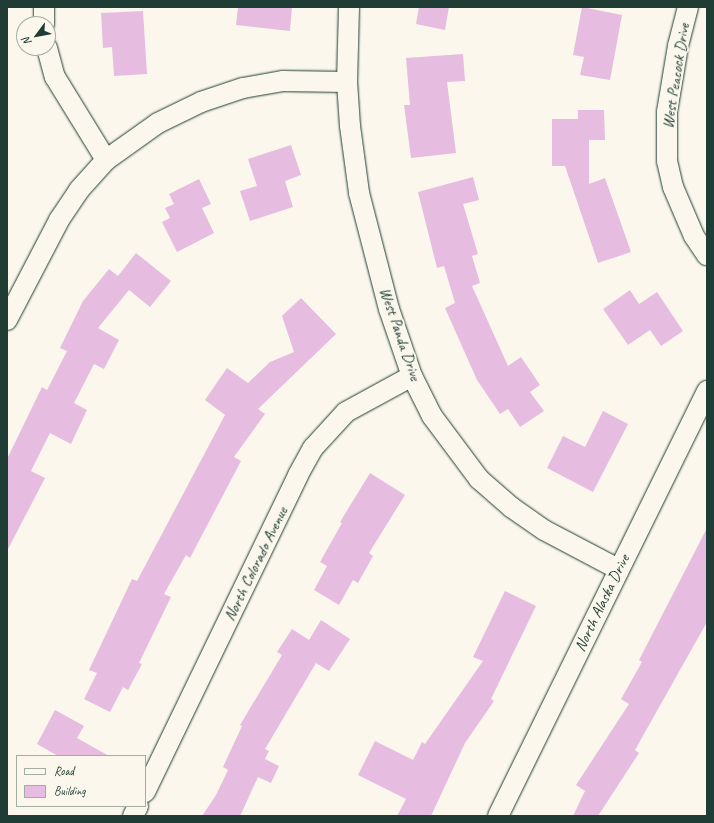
<!DOCTYPE html>
<style>
body{margin:0}
#map{position:relative;width:714px;height:823px;overflow:hidden;background:#fbf7ec;font-family:Caveat,sans-serif}
div>[style]{position:absolute}
[style*='--x']{left:calc(var(--x)*1px);top:calc(var(--y)*1px);width:calc(var(--w)*1px);rotate:calc(var(--a)*1deg)}
.building>*{inset:0;background:#e7bce1}
.roads{filter:drop-shadow(0 0 1px #1f3d34) drop-shadow(0 0 1px #1f3d34)}
.street>*{height:20px;margin:-10px;padding:0 10px;transform-origin:10px;border-radius:10px;background:#fbf7ec}
span{translate:-50% -50%;white-space:nowrap;text-align:center;line-height:1.15;-webkit-text-stroke:4px #fbf7ec;paint-order:stroke}
.street-label{font-size:16px;color:#1f3d34}
.frame{position:absolute;inset:0;border:8px solid #1f3d34;pointer-events:none}
.legend{position:absolute;left:16px;top:755px;width:130px;height:52px;box-sizing:border-box;background:#fbf7ec;border:1px solid #a3ada2;margin:0;padding:5px 7px;list-style:none;font-size:12px;color:#1f3d34}
.legend li{display:flex;align-items:center;gap:8px;height:20px}
.legend b{width:20px;border:1px solid #a3ada2}
.north{position:absolute;left:16px;top:16px;width:40px;height:40px;box-sizing:border-box;background:#fbf7ec;border:1px solid #a3ada2;border-radius:50%;rotate:238deg;font-size:11px;font-weight:700;line-height:16px;text-align:center;color:#1f3d34}
.north::after{content:'';display:block;margin:auto;width:14px;height:18px;background:#1f3d34;clip-path:polygon(50% 0,100% 100%,50% 72%,0 100%)}
</style>
<div id="map">
<div class="building">
<div style="clip-path:polygon(238px 7px,292px 7px,290px 31px,236px 25px)"></div>
<div style="clip-path:polygon(419px 7px,449px 7px,445px 30px,416px 24px)"></div>
<div style="clip-path:polygon(582px 7px,622px 15px,610px 80px,580px 75px,584px 57px,573px 55px)"></div>
<div style="clip-path:polygon(143px 11px,147px 74px,114px 76px,112px 47px,103px 48px,101px 13px)"></div>
<div style="clip-path:polygon(463px 54px,465px 81px,447px 82px,456px 153px,411px 158px,404px 105px,410px 105px,406px 58px)"></div>
<div style="clip-path:polygon(578px 110px,604px 110px,605px 140px,589px 140px,589px 184px,605px 178px,631px 252px,598px 263px,565px 166px,552px 166px,552px 119px,578px 119px)"></div>
<div style="clip-path:polygon(291px 145px,301px 175px,285px 181px,293px 207px,250px 221px,240px 191px,257px 186px,248px 159px)"></div>
<div style="clip-path:polygon(473px 177px,479px 200px,463px 204px,478px 254px,472px 256px,480px 283px,472px 286px,508px 366px,521px 357px,540px 385px,530px 392px,544px 411px,520px 427px,508px 409px,500px 414px,477px 380px,445px 308px,455px 303px,444px 266px,437px 268px,418px 192px)"></div>
<div style="clip-path:polygon(199px 179px,211px 204px,202px 208px,214px 233px,177px 252px,162px 222px,170px 218px,165px 208px,174px 204px,169px 194px)"></div>
<div style="clip-path:polygon(136px 253px,171px 281px,150px 307px,129px 290px,98px 328px,119px 340px,104px 369px,94px 364px,74px 403px,87px 410px,71px 444px,50px 433px,31px 471px,45px 478px,7px 551px,7px 459px,42px 387px,47px 390px,67px 351px,60px 348px,83px 301px,109px 269px,118px 276px)"></div>
<div style="clip-path:polygon(630px 290px,639px 304px,657px 292px,683px 331px,661px 346px,650px 330px,628px 345px,603px 309px)"></div>
<div style="clip-path:polygon(301px 298px,336px 334px,258px 409px,265px 414px,234px 457px,241px 461px,190px 558px,186px 555px,164px 594px,171px 597px,139px 663px,142px 664px,128px 690px,123px 687px,110px 712px,84px 699px,97px 673px,89px 670px,132px 579px,137px 581px,225px 415px,205px 400px,227px 368px,248px 383px,270px 362px,294px 352px,282px 316px)"></div>
<div style="clip-path:polygon(603px 411px,628px 424px,593px 492px,547px 468px,563px 436px,585px 447px)"></div>
<div style="clip-path:polygon(370px 473px,405px 495px,369px 553px,373px 556px,358px 583px,353px 580px,339px 605px,314px 590px,327px 566px,320px 562px,342px 523px,340px 522px)"></div>
<div style="clip-path:polygon(707px 528px,707px 622px,635px 750px,639px 753px,598px 816px,573px 816px,585px 791px,576px 785px,629px 704px,621px 699px,642px 662px,639px 660px)"></div>
<div style="clip-path:polygon(505px 591px,536px 606px,491px 699px,494px 701px,465px 743px,431px 816px,397px 816px,406px 799px,358px 775px,375px 741px,413px 760px,422px 742px,425px 744px,483px 661px,473px 657px)"></div>
<div style="clip-path:polygon(321px 620px,350px 639px,329px 671px,316px 663px,265px 749px,269px 751px,265px 759px,279px 766px,271px 783px,258px 777px,240px 816px,202px 816px,216px 795px,228px 770px,223px 767px,242px 726px,240px 725px,282px 655px,277px 652px,292px 629px,309px 640px)"></div>
<div style="clip-path:polygon(55px 710px,84px 726px,77px 738px,109px 756px,58px 756px,37px 744px)"></div>
</div>
<div class="roads">
<div class="street">
<div style="--x:44;--y:7;--w:17;--a:90"></div>
<div style="--x:349;--y:7;--w:75;--a:91.5"></div>
<div style="--x:347;--y:82;--w:44;--a:86.1"></div>
<div style="--x:350;--y:126;--w:68;--a:82.3"></div>
<div style="--x:359;--y:193;--w:120;--a:75.5"></div>
<div style="--x:389;--y:309;--w:71;--a:71.1"></div>
<div style="--x:412;--y:376;--w:45;--a:63.4"></div>
<div style="--x:432;--y:416;--w:79;--a:53.3"></div>
<div style="--x:479;--y:479;--w:43;--a:41.2"></div>
<div style="--x:511;--y:507;--w:40;--a:34.9"></div>
<div style="--x:544;--y:530;--w:84;--a:27.8"></div>
<div style="--x:688;--y:7;--w:40;--a:104.4"></div>
<div style="--x:678;--y:46;--w:67;--a:99.5"></div>
<div style="--x:667;--y:112;--w:49;--a:90"></div>
<div style="--x:667;--y:161;--w:27;--a:77"></div>
<div style="--x:673;--y:187;--w:53;--a:66.8"></div>
<div style="--x:694;--y:236;--w:23;--a:56"></div>
<div style="--x:47;--y:48;--w:30;--a:75"></div>
<div style="--x:55;--y:77;--w:97;--a:58.4"></div>
<div style="--x:7;--y:320;--w:113;--a:-62.5"></div>
<div style="--x:59;--y:220;--w:36;--a:-56"></div>
<div style="--x:79;--y:190;--w:40;--a:-48"></div>
<div style="--x:106;--y:160;--w:64;--a:-35.4"></div>
<div style="--x:158;--y:123;--w:48;--a:-26"></div>
<div style="--x:201;--y:102;--w:44;--a:-18.4"></div>
<div style="--x:243;--y:88;--w:41;--a:-9.9"></div>
<div style="--x:283;--y:81;--w:64;--a:0.9"></div>
<div style="--x:145;--y:792;--w:352;--a:-64.2"></div>
<div style="--x:298;--y:475;--w:31;--a:-61"></div>
<div style="--x:313;--y:448;--w:49;--a:-47.5"></div>
<div style="--x:346;--y:412;--w:75;--a:-28.6"></div>
<div style="--x:133;--y:816;--w:11;--a:-63"></div>
<div style="--x:498;--y:816;--w:474;--a:-63.8"></div>
</div>
</div>
<div class="street-label">
<span style="left:676px;top:76px;rotate:-81deg">West Peacock Drive</span>
<span style="left:400px;top:334px;rotate:71deg">West Panda Drive</span>
<span style="left:256px;top:564px;rotate:-64deg">North Colorado Avenue</span>
<span style="left:602px;top:603px;rotate:-64deg">North Alaska Drive</span>
</div>
<div class="frame"></div>
<ul class="legend">
<li><b style="height:5px;background:#fbf7ec"></b>Road</li>
<li><b style="height:11px;background:#e7bce1"></b>Building</li>
</ul>
<div class="north">N</div>
</div>
